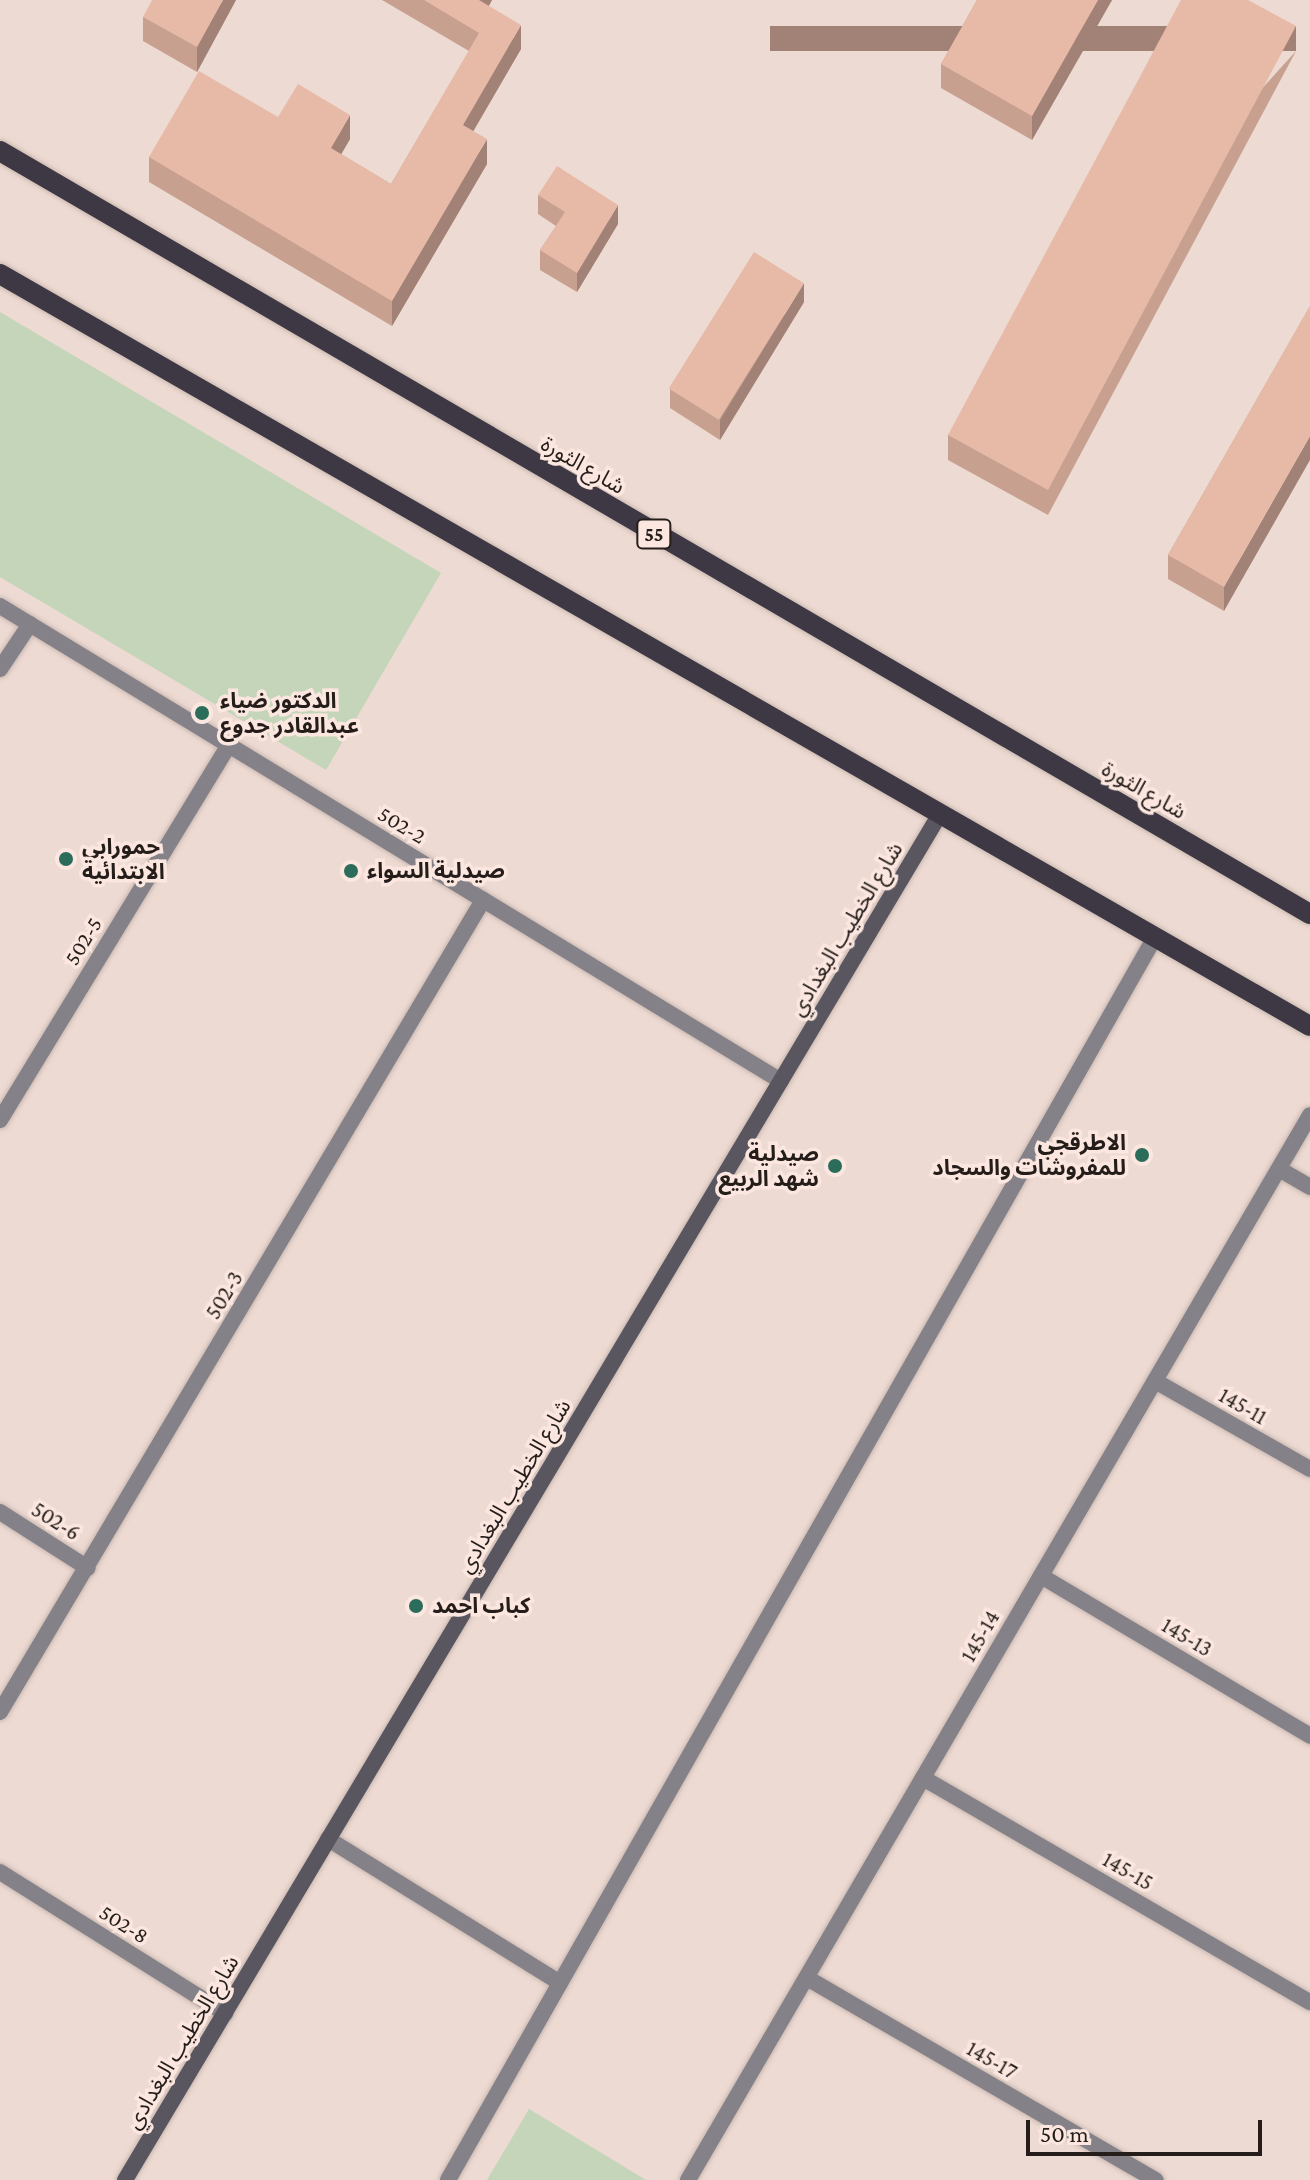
<!DOCTYPE html>
<meta charset="utf-8">
<style>
body{margin:0}
#map{position:relative;width:1310px;height:2180px;overflow:hidden;background:#eddad2;font-family:"Crimson Pro","Noto Sans Arabic",serif}
div>[style]{position:absolute}
[style*='--x']{left:calc(var(--x)*1px);top:calc(var(--y)*1px);width:calc(var(--w)*1px);rotate:calc(var(--a)*1deg)}
.green>*{inset:0;background:#c4d5b9}
.roads{filter:drop-shadow(0 0 2px #c9b8b1) drop-shadow(0 0 2px #c9b8b1)}
.street>*{height:16px;margin:-8px;padding:0 8px;transform-origin:8px;border-radius:8px;background:#848288}
.secondary>*{height:16px;margin:-8px;padding:0 8px;transform-origin:8px;border-radius:8px;background:#5a5660}
.primary>*{height:20px;margin:-10px;padding:0 10px;transform-origin:10px;border-radius:10px;background:#3d3843}
.wall>*{inset:0;background:#c7a090}
.shaded-wall>*{inset:0;background:#a28276;transform-origin:0 0}
.building>*{inset:0;background:#e7baa8;transform-origin:0 0}
.dots>*{width:22px;height:22px;translate:-50% -50%;box-sizing:border-box;border:4px solid #fbe7e0;border-radius:50%}
span{translate:-50% -50%;white-space:nowrap;text-align:center;line-height:1.15;-webkit-text-stroke:7px #fbe7e0;paint-order:stroke}
.shield-label span{padding:2px 6px;background:#fbe7e0;border:2px solid;border-radius:6px;-webkit-text-stroke-width:0}
.shield-label{font-size:20px;color:#241d1a;font-weight:700}
.street-label{font-size:22px;color:#241d1a}
.poi-label{font-size:22px;color:#241d1a;font-weight:700}
.left{translate:0 -50%;text-align:left}
.right{translate:-100% -50%;text-align:right}
.scale{position:absolute;left:1026px;top:2120px;width:236px;height:36px;box-sizing:border-box;border:4px solid #241d1a;border-top:0;padding-left:10px;font-size:24px;line-height:28px;white-space:nowrap;color:#241d1a;-webkit-text-stroke:6px #fbe7e0;paint-order:stroke}
</style>
<div id="map">
<div class="green">
<div style="clip-path:polygon(0 312px,441px 573px,326px 770px,0 577px)"></div>
<div style="clip-path:polygon(529px 2109px,646px 2180px,487px 2180px)"></div>
</div>
<div class="roads">
<div class="street">
<div style="--x:0;--y:606;--w:914;--a:31.31"></div>
<div style="--x:0;--y:669;--w:54;--a:-56.3"></div>
<div style="--x:0;--y:1120;--w:439;--a:-58.6"></div>
<div style="--x:1279;--y:1169;--w:36;--a:30"></div>
<div style="--x:1155;--y:1381;--w:178;--a:29.6"></div>
<div style="--x:0;--y:1512;--w:104;--a:32.5"></div>
<div style="--x:1041;--y:1576;--w:313;--a:30.7"></div>
<div style="--x:0;--y:1712;--w:945;--a:-59.25"></div>
<div style="--x:923;--y:1778;--w:447;--a:30.1"></div>
<div style="--x:328;--y:1839;--w:273;--a:31.8"></div>
<div style="--x:0;--y:1872;--w:266;--a:32.1"></div>
<div style="--x:807;--y:1978;--w:403;--a:30.1"></div>
<div style="--x:448;--y:2180;--w:1430;--a:-60.37"></div>
<div style="--x:688;--y:2180;--w:1233;--a:-59.71"></div>
</div>
<div class="secondary">
<div style="--x:125;--y:2180;--w:1591;--a:-59.18"></div>
</div>
<div class="primary">
<div style="--x:0;--y:151;--w:1516;--a:30.22"></div>
<div style="--x:0;--y:274;--w:1510;--a:29.86"></div>
</div>
</div>
<div class="wall">
<div style="clip-path:polygon(236px 0,197px 72px,143px 41px,143px 17px)"></div>
<div style="clip-path:polygon(382px 0,492px 0,489px 6px,521px 49px,473px 131px,487px 164px,392px 326px,149px 182px,149px 157px,278px 117px,350px 139px,341px 154px,391px 184px,469px 51px)"></div>
<div style="clip-path:polygon(977px 0,1112px 0,1032px 140px,941px 88px,941px 64px)"></div>
<div style="clip-path:polygon(1296px 51px,1048px 515px,948px 460px,948px 435px)"></div>
<div style="clip-path:polygon(538px 195px,618px 224px,577px 292px,540px 270px,540px 250px,556px 226px,538px 214px)"></div>
<div style="clip-path:polygon(804px 302px,720px 440px,670px 408px,670px 389px)"></div>
<div style="clip-path:polygon(1310px 306px,1224px 611px,1168px 579px,1168px 555px)"></div>
</div>
<div class="shaded-wall">
<div style="clip-path:polygon(223px 0,236px 0,197px 72px,197px 47px)"></div>
<div style="clip-path:polygon(478px 0,492px 0,478px 24px)"></div>
<div style="clip-path:polygon(1098px 0,1112px 0,1032px 140px,1032px 116px)"></div>
<div style="clip-path:polygon(521px 25px,521px 49px,463px 149px,463px 125px)"></div>
<div style="left:1296px;top:26px;width:25px;height:526px;rotate:90deg"></div>
<div style="clip-path:polygon(350px 115px,350px 139px,331px 172px,331px 148px)"></div>
<div style="clip-path:polygon(487px 139px,487px 164px,392px 326px,392px 301px)"></div>
<div style="clip-path:polygon(618px 205px,618px 224px,577px 292px,577px 273px)"></div>
<div style="clip-path:polygon(804px 283px,804px 302px,720px 440px,720px 420px)"></div>
<div style="clip-path:polygon(1310px 436px,1310px 460px,1224px 611px,1224px 587px)"></div>
</div>
<div class="building">
<div style="clip-path:polygon(152px 0,223px 0,197px 47px,143px 17px)"></div>
<div style="clip-path:polygon(424px 0,479px 0,521px 25px,463px 125px,487px 139px,392px 301px,149px 157px,199px 71px,278px 117px,298px 84px,350px 115px,331px 148px,391px 184px,479px 33px)"></div>
<div style="clip-path:polygon(977px 0,1098px 0,1032px 116px,941px 64px)"></div>
<div style="clip-path:polygon(1181px 0,1248px 0,1296px 26px,1048px 490px,948px 435px)"></div>
<div style="clip-path:polygon(557px 166px,618px 205px,577px 273px,540px 250px,565px 212px,538px 195px)"></div>
<div style="left:754px;top:252px;width:59px;height:161px;rotate:32deg"></div>
<div style="clip-path:polygon(1310px 306px,1310px 436px,1224px 587px,1168px 555px)"></div>
</div>
<div class="dots">
<div style="left:202px;top:713px;background:#2b6c5a"></div>
<div style="left:66px;top:859px;background:#2b6c5a"></div>
<div style="left:351px;top:871px;background:#2b6c5a"></div>
<div style="left:1142px;top:1155px;background:#2b6c5a"></div>
<div style="left:835px;top:1166px;background:#2b6c5a"></div>
<div style="left:416px;top:1606px;background:#2b6c5a"></div>
</div>
<div class="shield-label">
<span style="left:654px;top:534px">55</span>
</div>
<div class="street-label">
<span style="left:583px;top:465px;rotate:30deg">شارع الثورة</span>
<span style="left:1144px;top:790px;rotate:30deg">شارع الثورة</span>
<span style="left:402px;top:825px;rotate:31deg">502-2</span>
<span style="left:846px;top:929px;rotate:-59deg">شارع الخطيب البغدادي</span>
<span style="left:83px;top:941px;rotate:-59deg">502-5</span>
<span style="left:224px;top:1295px;rotate:-59deg">502-3</span>
<span style="left:1243px;top:1406px;rotate:30deg">145-11</span>
<span style="left:514px;top:1486px;rotate:-59deg">شارع الخطيب البغدادي</span>
<span style="left:56px;top:1521px;rotate:32deg">502-6</span>
<span style="left:980px;top:1636px;rotate:-60deg">145-14</span>
<span style="left:1187px;top:1637px;rotate:31deg">145-13</span>
<span style="left:1128px;top:1871px;rotate:30deg">145-15</span>
<span style="left:124px;top:1924px;rotate:32deg">502-8</span>
<span style="left:182px;top:2042px;rotate:-59deg">شارع الخطيب البغدادي</span>
<span style="left:992px;top:2060px;rotate:30deg">145-17</span>
</div>
<div class="poi-label">
<span class="left" style="left:220px;top:713px">الدكتور ضياء<br>عبدالقادر جدوع</span>
<span class="left" style="left:82px;top:859px">حمورابي<br>الابتدائية</span>
<span class="left" style="left:367px;top:871px">صيدلية السواء</span>
<span class="right" style="left:1126px;top:1155px">الاطرقجي<br>للمفروشات والسجاد</span>
<span class="right" style="left:819px;top:1166px">صيدلية<br>شهد الربيع</span>
<span class="left" style="left:432px;top:1606px">كباب احمد</span>
</div>
<div class="scale">50 m</div>
</div>
